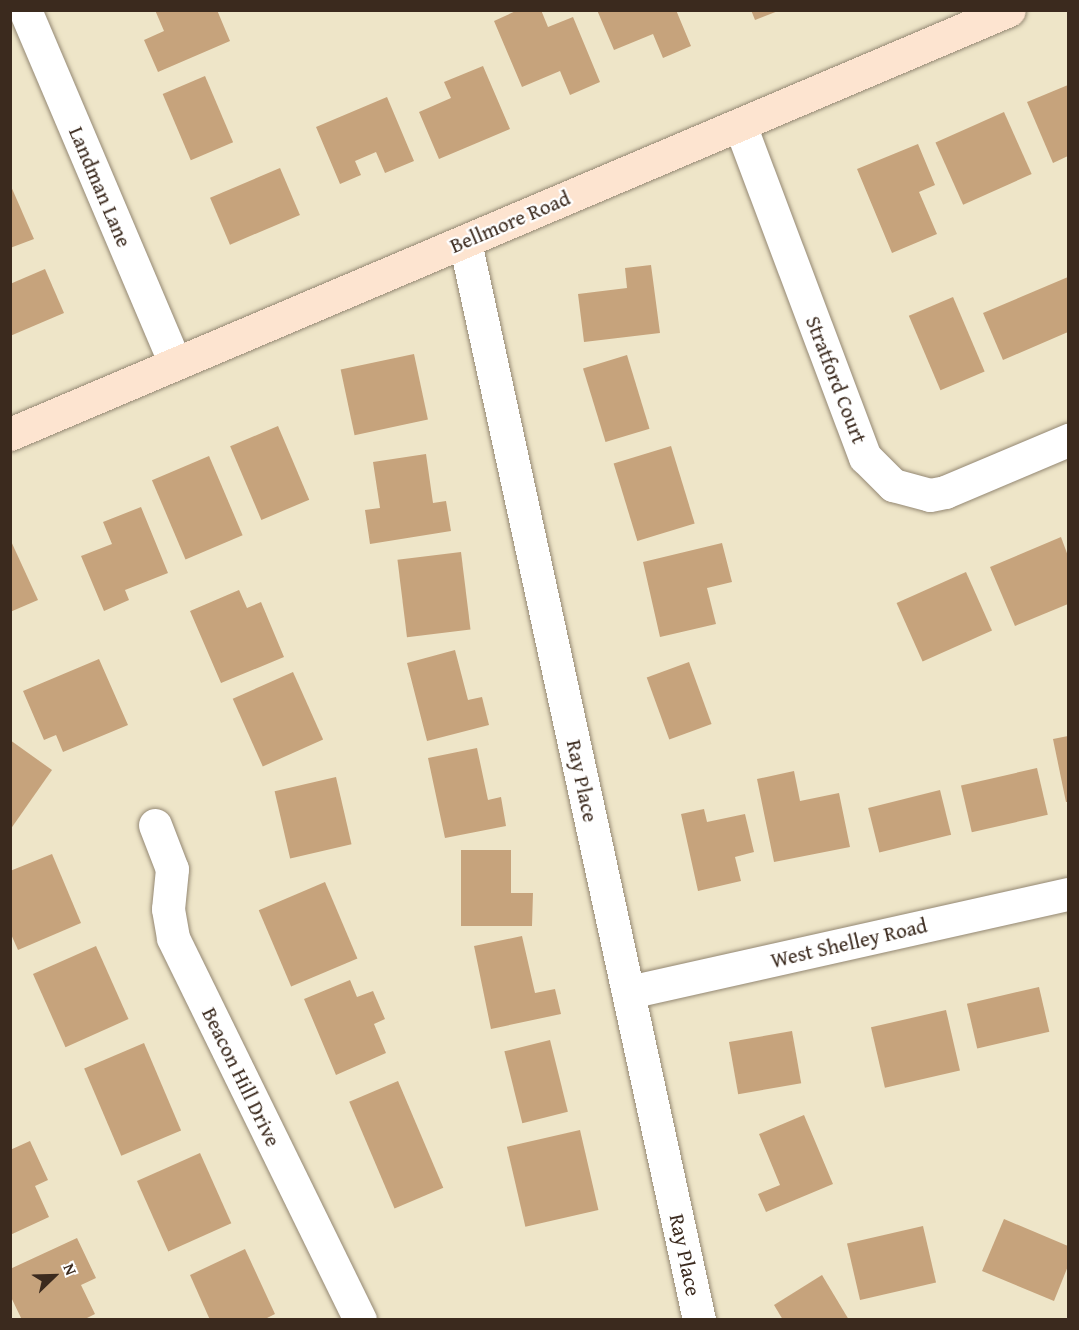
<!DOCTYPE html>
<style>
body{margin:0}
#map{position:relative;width:1079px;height:1330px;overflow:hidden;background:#eee5c8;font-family:"Gentium Book Plus",serif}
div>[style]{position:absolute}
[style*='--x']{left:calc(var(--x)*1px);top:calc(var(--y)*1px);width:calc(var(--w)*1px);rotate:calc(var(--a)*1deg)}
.building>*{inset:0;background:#c6a37c;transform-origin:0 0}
.roads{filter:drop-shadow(0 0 2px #948873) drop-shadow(0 0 2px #948873)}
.minor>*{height:33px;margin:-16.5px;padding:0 16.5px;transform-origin:16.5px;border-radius:16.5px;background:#fff}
.secondary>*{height:33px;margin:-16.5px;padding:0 16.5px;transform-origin:16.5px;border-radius:16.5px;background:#fde4d0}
span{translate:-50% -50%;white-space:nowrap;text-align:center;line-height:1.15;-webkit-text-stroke:4.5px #fff;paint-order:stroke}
.street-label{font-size:21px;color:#3b2a1e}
.frame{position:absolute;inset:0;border:12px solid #3b2a1e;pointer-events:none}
.north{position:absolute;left:24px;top:1246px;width:60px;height:60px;-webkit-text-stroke:4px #fff;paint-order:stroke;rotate:67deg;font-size:16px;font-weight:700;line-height:24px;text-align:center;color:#3b2a1e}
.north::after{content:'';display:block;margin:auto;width:21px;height:27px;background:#3b2a1e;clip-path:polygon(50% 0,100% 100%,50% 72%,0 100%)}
</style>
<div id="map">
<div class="building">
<div style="clip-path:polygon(155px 10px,217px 10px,230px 41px,158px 72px,144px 40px,164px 31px)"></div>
<div style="clip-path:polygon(518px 10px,541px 10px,548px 27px,573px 17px,600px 82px,570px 95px,560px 71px,522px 87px,494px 21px)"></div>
<div style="clip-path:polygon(597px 10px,676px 10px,691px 46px,663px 58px,653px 34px,614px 50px)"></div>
<div style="clip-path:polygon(751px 10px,778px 10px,778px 11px,755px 20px)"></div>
<div style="clip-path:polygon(483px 66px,510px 129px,439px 159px,419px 112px,451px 98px,444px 82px)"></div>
<div style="left:205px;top:76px;width:72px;height:46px;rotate:67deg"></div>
<div style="clip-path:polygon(1068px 85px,1068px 156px,1053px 163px,1027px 102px)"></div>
<div style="clip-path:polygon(387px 97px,414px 161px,385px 173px,376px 152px,355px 161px,361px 175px,340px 184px,316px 127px)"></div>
<div style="left:1004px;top:112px;width:68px;height:75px;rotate:66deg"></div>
<div style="clip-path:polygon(918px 144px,935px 185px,919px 192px,937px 234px,892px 253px,857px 169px)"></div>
<div style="left:280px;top:168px;width:51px;height:76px;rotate:67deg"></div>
<div style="clip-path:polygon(10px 184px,34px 239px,10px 248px)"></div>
<div style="clip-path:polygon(651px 265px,660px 333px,584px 342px,578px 294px,627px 288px,625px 268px)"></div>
<div style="clip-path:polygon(45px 269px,64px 313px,10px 336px,10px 284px)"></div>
<div style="clip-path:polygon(1068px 277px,1068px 332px,1003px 360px,983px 313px)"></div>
<div style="left:953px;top:297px;width:81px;height:48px;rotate:67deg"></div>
<div style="left:414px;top:354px;width:67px;height:75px;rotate:78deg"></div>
<div style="left:627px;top:355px;width:77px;height:46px;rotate:73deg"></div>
<div style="left:278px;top:426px;width:80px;height:52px;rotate:67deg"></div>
<div style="left:671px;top:446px;width:81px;height:60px;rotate:73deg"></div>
<div style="clip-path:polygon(426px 454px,433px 503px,446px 501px,451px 531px,370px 544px,365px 510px,380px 508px,373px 462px)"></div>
<div style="left:209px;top:456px;width:86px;height:62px;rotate:67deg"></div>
<div style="clip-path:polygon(141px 507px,168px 573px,125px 590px,129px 600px,104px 611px,81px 556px,112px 544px,103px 522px)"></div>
<div style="clip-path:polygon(1061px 537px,1068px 556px,1068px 604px,1015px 626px,990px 567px)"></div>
<div style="clip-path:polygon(10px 539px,38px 600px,10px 612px)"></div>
<div style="clip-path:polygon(722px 543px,732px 582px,707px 588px,716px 624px,660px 637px,643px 562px)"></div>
<div style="left:461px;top:552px;width:78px;height:64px;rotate:83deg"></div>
<div style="left:966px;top:572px;width:64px;height:76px;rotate:66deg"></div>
<div style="clip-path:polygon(239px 590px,247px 608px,261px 602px,284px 657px,221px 683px,190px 611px)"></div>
<div style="clip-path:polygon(455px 650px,468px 700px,482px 697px,489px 725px,427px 741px,407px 663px)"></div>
<div style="clip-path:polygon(99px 659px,128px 725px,63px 752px,56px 735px,44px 740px,23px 691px)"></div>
<div style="left:689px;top:662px;width:66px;height:45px;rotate:70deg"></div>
<div style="left:293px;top:672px;width:74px;height:66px;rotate:66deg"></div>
<div style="clip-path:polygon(1068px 736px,1068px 802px,1066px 802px,1053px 739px)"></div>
<div style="clip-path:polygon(10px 740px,52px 770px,10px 830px)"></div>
<div style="clip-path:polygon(477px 748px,488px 800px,501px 797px,506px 826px,445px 838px,428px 758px)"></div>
<div style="left:1037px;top:768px;width:48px;height:78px;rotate:77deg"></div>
<div style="clip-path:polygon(794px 771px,800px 801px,839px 793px,850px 847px,774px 862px,757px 779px)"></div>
<div style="left:336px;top:777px;width:69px;height:63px;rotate:77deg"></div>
<div style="left:940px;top:790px;width:46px;height:74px;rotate:76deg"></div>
<div style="clip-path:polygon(704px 809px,707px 822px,745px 814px,754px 852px,735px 857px,741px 881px,698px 891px,681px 814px)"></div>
<div style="clip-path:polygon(461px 850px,511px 850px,511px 893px,533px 893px,532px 926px,461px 926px)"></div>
<div style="clip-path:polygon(52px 854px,81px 923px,18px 950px,10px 932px,10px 871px)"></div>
<div style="left:325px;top:882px;width:83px;height:72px;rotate:67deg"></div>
<div style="clip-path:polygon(522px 936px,535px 993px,555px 989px,561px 1014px,491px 1029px,474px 946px)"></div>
<div style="left:96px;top:946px;width:80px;height:69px;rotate:66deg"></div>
<div style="clip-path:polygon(350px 980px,357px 997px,373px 991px,385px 1019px,374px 1024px,386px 1053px,336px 1075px,304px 999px)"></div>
<div style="left:1039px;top:987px;width:46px;height:74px;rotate:77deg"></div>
<div style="left:946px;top:1010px;width:62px;height:77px;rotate:77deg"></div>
<div style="left:792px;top:1031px;width:53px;height:64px;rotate:80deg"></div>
<div style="left:550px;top:1040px;width:74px;height:47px;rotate:76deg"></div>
<div style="left:144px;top:1043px;width:95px;height:65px;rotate:67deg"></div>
<div style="left:398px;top:1081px;width:116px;height:53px;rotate:67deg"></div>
<div style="clip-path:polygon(804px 1115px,833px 1184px,766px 1212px,758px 1194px,780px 1185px,759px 1134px)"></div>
<div style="left:580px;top:1130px;width:82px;height:75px;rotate:77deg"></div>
<div style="clip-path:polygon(30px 1141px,48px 1180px,35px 1186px,49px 1217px,10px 1235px,10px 1150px)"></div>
<div style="left:200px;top:1153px;width:77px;height:69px;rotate:66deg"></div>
<div style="clip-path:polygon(1004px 1219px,1068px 1246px,1068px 1266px,1054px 1301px,982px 1271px)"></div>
<div style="left:923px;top:1226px;width:58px;height:78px;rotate:77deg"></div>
<div style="clip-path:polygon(77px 1238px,96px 1278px,81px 1285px,95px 1314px,83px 1320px,22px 1320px,10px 1295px,10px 1269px)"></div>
<div style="clip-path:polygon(245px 1249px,275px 1314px,263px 1320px,210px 1320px,190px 1275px)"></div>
<div style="clip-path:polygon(822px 1275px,849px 1320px,783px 1320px,774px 1305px)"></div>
</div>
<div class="roads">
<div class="minor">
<div style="--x:25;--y:10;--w:384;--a:67"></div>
<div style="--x:740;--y:125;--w:355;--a:69.4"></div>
<div style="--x:865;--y:457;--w:40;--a:45"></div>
<div style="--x:893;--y:485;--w:38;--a:15"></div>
<div style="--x:930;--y:495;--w:15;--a:-11"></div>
<div style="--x:945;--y:492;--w:134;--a:-22.9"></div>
<div style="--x:465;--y:242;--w:1103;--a:77.75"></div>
<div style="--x:155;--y:825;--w:47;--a:68.9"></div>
<div style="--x:172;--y:869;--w:40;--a:95.7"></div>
<div style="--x:168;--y:909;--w:29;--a:80"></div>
<div style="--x:173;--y:938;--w:425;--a:63.9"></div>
<div style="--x:629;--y:992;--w:450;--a:-12.6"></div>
</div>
<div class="secondary">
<div style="--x:10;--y:434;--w:1085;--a:-23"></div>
</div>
</div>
<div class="street-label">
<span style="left:100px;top:187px;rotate:67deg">Landman Lane</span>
<span style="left:510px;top:222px;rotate:-23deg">Bellmore Road</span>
<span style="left:836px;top:380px;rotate:69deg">Stratford Court</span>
<span style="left:582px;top:781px;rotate:78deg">Ray Place</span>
<span style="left:849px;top:943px;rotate:-13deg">West Shelley Road</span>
<span style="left:241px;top:1077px;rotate:64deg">Beacon Hill Drive</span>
<span style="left:685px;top:1255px;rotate:78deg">Ray Place</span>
</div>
<div class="frame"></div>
<div class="north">N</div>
</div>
